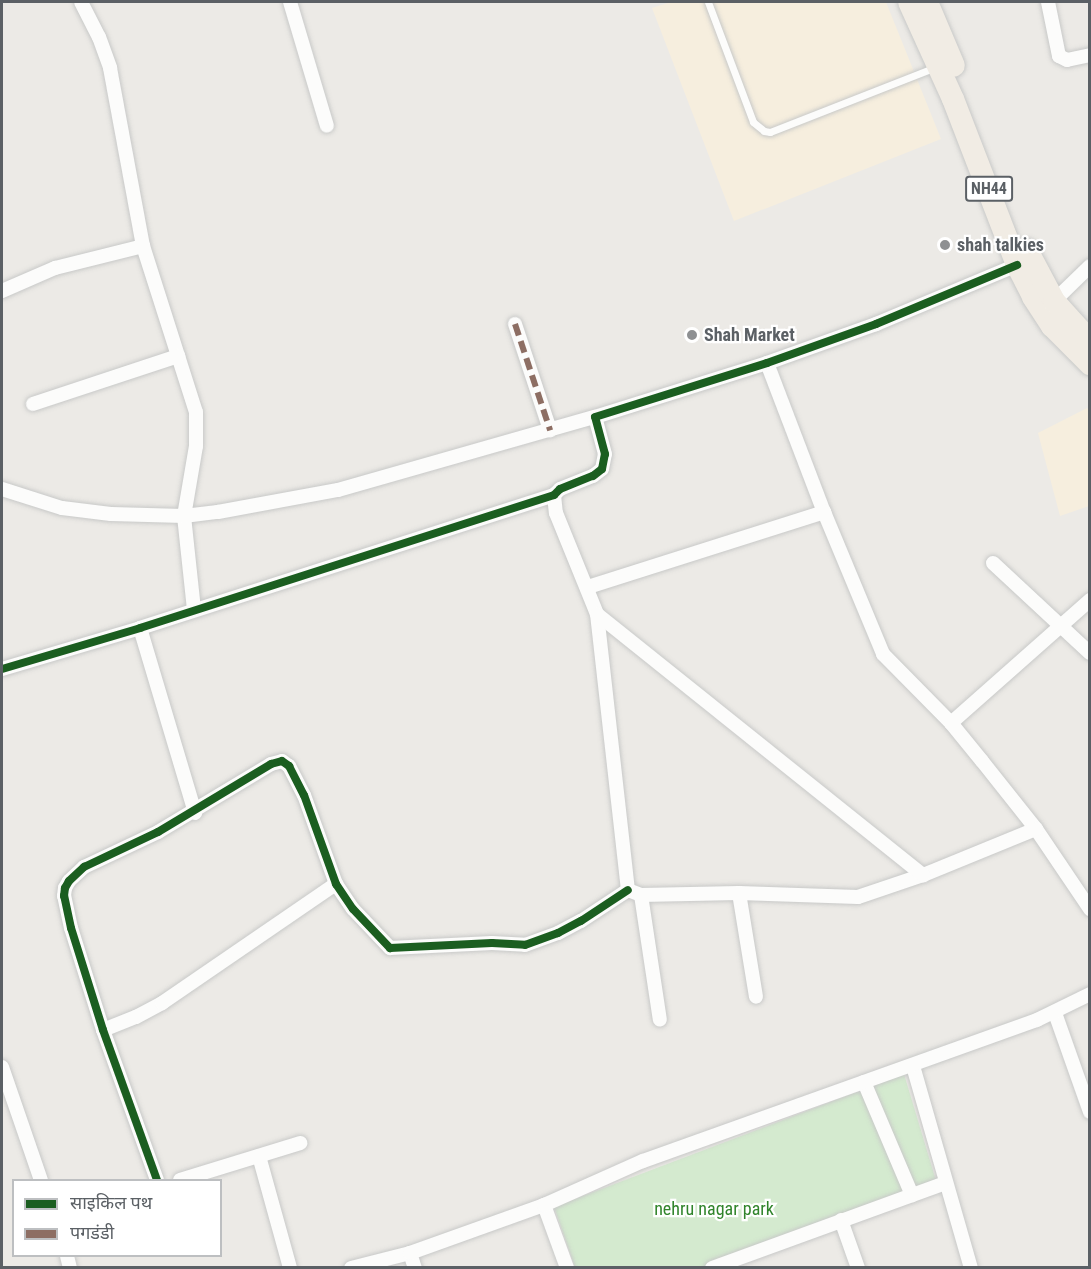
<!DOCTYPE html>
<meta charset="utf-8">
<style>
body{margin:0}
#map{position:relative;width:1091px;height:1269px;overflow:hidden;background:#eceae6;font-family:"Roboto Condensed","Noto Sans Devanagari",sans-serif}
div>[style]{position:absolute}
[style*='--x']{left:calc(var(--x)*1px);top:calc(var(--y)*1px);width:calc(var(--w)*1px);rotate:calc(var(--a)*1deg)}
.commercial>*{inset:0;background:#f6eede}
.green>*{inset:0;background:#d4eacf}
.roads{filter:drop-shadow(0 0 2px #c8c9c8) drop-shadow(0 0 2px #c8c9c8)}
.service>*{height:7px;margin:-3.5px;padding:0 3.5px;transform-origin:3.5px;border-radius:3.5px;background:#fcfcfb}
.minor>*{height:14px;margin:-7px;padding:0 7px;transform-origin:7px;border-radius:7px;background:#fcfcfb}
.trunk>*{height:22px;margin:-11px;padding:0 11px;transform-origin:11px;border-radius:11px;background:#f1ece4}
.quiet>*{height:6px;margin-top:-3px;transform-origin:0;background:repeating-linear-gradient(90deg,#8d6e63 0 12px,transparent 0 18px)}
.cycleway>*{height:8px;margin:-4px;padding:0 4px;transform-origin:4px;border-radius:4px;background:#1b5e20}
.dots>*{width:16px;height:16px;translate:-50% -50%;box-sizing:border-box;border:3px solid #fff;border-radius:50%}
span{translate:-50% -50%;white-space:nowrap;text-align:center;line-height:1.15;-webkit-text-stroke:4.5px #fff;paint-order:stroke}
.shield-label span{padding:2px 4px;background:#fff;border:2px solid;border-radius:4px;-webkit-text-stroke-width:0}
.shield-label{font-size:16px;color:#5b6065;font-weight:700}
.poi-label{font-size:18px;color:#5b6065;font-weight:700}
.left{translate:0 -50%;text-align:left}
.park-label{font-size:18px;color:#30842b}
.frame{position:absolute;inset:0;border:3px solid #5b6065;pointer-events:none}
.legend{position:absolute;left:12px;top:1179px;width:210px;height:78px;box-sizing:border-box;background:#fff;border:2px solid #bdbfc1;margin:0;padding:8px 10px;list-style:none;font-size:18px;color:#5b6065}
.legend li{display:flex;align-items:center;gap:12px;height:30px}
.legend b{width:30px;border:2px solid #bdbfc1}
</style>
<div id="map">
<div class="commercial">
<div style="clip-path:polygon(671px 2px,886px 2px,941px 139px,734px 221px,652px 8px)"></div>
<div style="clip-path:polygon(1087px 408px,1090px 411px,1089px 506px,1060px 516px,1038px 433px)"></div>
</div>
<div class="green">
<div style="clip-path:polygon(904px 1074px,937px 1184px,723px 1267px,575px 1267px,554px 1207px)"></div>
</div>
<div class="roads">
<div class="service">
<div style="--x:708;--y:2;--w:128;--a:69.4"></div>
<div style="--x:753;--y:122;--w:14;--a:39"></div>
<div style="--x:764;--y:131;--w:6;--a:9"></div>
<div style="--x:770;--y:132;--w:178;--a:-21.4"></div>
</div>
<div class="minor">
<div style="--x:81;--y:2;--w:39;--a:63"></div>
<div style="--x:99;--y:37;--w:33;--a:70"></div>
<div style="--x:110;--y:68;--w:181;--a:79.5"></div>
<div style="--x:143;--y:246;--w:174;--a:72.3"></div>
<div style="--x:196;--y:412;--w:34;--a:90"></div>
<div style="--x:196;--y:446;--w:71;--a:99.7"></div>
<div style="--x:184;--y:516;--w:94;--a:83.9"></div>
<div style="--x:290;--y:2;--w:129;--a:73.4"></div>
<div style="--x:1048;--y:2;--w:55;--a:78.5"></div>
<div style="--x:1059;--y:56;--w:9;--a:27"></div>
<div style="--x:1067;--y:60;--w:24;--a:-12"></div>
<div style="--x:2;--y:291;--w:58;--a:-23.5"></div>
<div style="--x:55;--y:268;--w:91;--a:-14"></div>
<div style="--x:1054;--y:301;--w:50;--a:-44.2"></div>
<div style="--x:515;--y:324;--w:112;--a:71.7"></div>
<div style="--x:767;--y:363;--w:160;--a:69.1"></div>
<div style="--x:824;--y:512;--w:154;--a:67.4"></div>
<div style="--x:883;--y:654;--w:97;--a:45.4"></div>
<div style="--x:951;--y:723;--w:49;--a:50.8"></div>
<div style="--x:982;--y:761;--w:87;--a:51.5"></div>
<div style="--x:1036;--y:829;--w:97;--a:56"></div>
<div style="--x:33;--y:404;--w:153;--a:-18.3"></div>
<div style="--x:2;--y:489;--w:63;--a:17.6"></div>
<div style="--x:62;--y:508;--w:49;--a:7"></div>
<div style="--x:111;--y:514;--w:73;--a:1.6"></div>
<div style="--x:184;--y:516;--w:34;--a:-7"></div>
<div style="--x:218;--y:512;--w:122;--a:-10.4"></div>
<div style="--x:338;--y:490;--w:267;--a:-15.9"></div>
<div style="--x:554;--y:495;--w:18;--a:84"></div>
<div style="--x:556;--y:513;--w:109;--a:67.9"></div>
<div style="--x:597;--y:614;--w:278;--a:83.6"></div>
<div style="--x:628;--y:890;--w:14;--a:21"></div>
<div style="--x:641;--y:895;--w:98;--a:-1.2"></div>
<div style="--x:739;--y:893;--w:119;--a:1.9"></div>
<div style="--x:858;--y:897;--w:69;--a:-18.7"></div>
<div style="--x:923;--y:875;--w:122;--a:-22.2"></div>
<div style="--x:993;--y:563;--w:132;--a:42.9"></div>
<div style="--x:588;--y:587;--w:248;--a:-17.6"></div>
<div style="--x:597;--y:614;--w:418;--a:38.7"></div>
<div style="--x:140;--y:628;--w:193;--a:73.4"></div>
<div style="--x:2;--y:669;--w:144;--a:-16.5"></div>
<div style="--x:140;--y:628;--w:435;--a:-17.8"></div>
<div style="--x:554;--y:495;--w:8;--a:-45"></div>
<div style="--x:560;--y:489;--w:35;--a:-22"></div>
<div style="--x:593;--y:476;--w:11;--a:-38"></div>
<div style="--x:602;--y:469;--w:15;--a:-79"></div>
<div style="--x:605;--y:454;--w:38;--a:-105"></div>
<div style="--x:595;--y:417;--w:180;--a:-17.4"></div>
<div style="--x:767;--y:363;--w:116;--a:-19.7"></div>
<div style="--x:876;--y:324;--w:153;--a:-22.7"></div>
<div style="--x:951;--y:723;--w:186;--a:-41.5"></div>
<div style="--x:739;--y:893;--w:105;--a:80.7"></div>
<div style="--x:641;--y:895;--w:126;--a:81.4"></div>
<div style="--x:1055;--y:1013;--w:105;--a:70.5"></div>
<div style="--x:103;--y:1030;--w:35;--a:-22"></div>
<div style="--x:136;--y:1017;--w:30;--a:-28"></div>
<div style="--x:162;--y:1003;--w:211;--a:-34.4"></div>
<div style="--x:913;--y:1066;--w:210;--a:74"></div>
<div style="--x:2;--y:1067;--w:120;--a:71"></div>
<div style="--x:864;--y:1082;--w:123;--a:67"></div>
<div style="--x:259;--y:1156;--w:116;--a:74.5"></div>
<div style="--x:157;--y:1180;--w:159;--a:-109.8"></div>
<div style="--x:103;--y:1030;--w:107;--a:-107.4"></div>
<div style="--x:71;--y:928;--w:33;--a:-102"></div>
<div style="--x:64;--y:896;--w:8;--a:-83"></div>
<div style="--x:65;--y:888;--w:8;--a:-60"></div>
<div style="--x:69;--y:881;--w:21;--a:-43"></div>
<div style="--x:84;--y:867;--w:82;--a:-25.3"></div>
<div style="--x:158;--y:832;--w:132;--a:-31"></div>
<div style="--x:271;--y:764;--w:11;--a:-15"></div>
<div style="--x:282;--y:761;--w:9;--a:36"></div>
<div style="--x:289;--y:766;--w:33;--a:63"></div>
<div style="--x:304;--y:795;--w:95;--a:70.2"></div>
<div style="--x:336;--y:884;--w:30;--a:56"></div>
<div style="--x:353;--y:909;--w:54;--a:46.5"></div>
<div style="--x:390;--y:948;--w:102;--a:-2.8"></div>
<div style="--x:492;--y:943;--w:33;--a:3"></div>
<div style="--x:525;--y:945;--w:35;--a:-20"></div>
<div style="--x:558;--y:933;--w:26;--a:-28"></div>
<div style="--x:581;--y:921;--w:56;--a:-33.4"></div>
<div style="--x:180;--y:1180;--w:126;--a:-17.1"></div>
<div style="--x:544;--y:1205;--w:67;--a:69.9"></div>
<div style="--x:841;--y:1220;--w:51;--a:70.5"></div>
<div style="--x:410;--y:1253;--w:16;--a:72"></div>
<div style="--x:67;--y:1256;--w:12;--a:76"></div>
<div style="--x:351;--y:1268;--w:61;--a:-14.3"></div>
<div style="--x:410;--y:1253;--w:142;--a:-19.7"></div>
<div style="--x:544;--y:1205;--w:108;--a:-24"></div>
<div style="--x:643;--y:1161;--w:418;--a:-19.7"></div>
<div style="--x:1037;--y:1020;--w:59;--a:-26.1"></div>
<div style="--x:712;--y:1268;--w:248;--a:-20"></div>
</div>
<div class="trunk">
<div style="--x:909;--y:2;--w:107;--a:65.6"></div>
<div style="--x:953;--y:99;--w:178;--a:68.9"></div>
<div style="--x:1017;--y:265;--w:36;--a:63"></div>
<div style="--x:1033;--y:297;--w:35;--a:57"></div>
<div style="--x:1052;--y:326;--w:54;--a:45"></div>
<div style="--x:927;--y:2;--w:69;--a:67.1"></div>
<div style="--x:1027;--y:250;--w:58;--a:62.1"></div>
<div style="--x:1054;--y:301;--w:54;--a:48"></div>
</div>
</div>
<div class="quiet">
<div style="--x:515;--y:324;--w:112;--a:71.7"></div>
</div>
<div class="cycleway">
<div style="--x:2;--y:669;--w:144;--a:-16.5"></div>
<div style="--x:140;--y:628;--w:435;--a:-17.8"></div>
<div style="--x:554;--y:495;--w:8;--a:-45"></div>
<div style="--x:560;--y:489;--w:35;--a:-22"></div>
<div style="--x:593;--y:476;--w:11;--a:-38"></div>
<div style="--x:602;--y:469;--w:15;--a:-79"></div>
<div style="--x:605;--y:454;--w:38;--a:-105"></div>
<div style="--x:595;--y:417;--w:180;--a:-17.4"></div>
<div style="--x:767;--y:363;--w:116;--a:-19.7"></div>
<div style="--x:876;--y:324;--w:153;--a:-22.7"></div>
<div style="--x:157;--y:1180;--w:159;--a:-109.8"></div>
<div style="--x:103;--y:1030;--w:107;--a:-107.4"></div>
<div style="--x:71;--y:928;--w:33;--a:-102"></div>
<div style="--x:64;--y:896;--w:8;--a:-83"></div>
<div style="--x:65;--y:888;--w:8;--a:-60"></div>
<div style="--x:69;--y:881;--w:21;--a:-43"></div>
<div style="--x:84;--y:867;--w:82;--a:-25.3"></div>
<div style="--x:158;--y:832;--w:132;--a:-31"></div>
<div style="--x:271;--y:764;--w:11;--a:-15"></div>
<div style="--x:282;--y:761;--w:9;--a:36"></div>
<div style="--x:289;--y:766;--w:33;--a:63"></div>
<div style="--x:304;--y:795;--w:95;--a:70.2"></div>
<div style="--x:336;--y:884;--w:30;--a:56"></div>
<div style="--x:353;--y:909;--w:54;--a:46.5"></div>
<div style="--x:390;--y:948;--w:102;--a:-2.8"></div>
<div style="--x:492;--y:943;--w:33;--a:3"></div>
<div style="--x:525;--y:945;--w:35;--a:-20"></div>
<div style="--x:558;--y:933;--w:26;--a:-28"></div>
<div style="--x:581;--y:921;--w:56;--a:-33.4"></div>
</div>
<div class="dots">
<div style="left:945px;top:245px;background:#8e9092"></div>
<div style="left:692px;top:335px;background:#8e9092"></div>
</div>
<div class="shield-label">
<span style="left:989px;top:189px">NH44</span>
</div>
<div class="poi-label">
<span class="left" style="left:957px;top:245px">shah talkies</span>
<span class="left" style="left:704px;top:335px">Shah Market</span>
</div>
<div class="park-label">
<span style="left:714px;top:1209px">nehru nagar park</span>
</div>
<div class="frame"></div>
<ul class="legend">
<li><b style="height:8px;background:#1b5e20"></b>साइकिल पथ</li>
<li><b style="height:8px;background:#8d6e63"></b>पगडंडी</li>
</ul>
</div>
